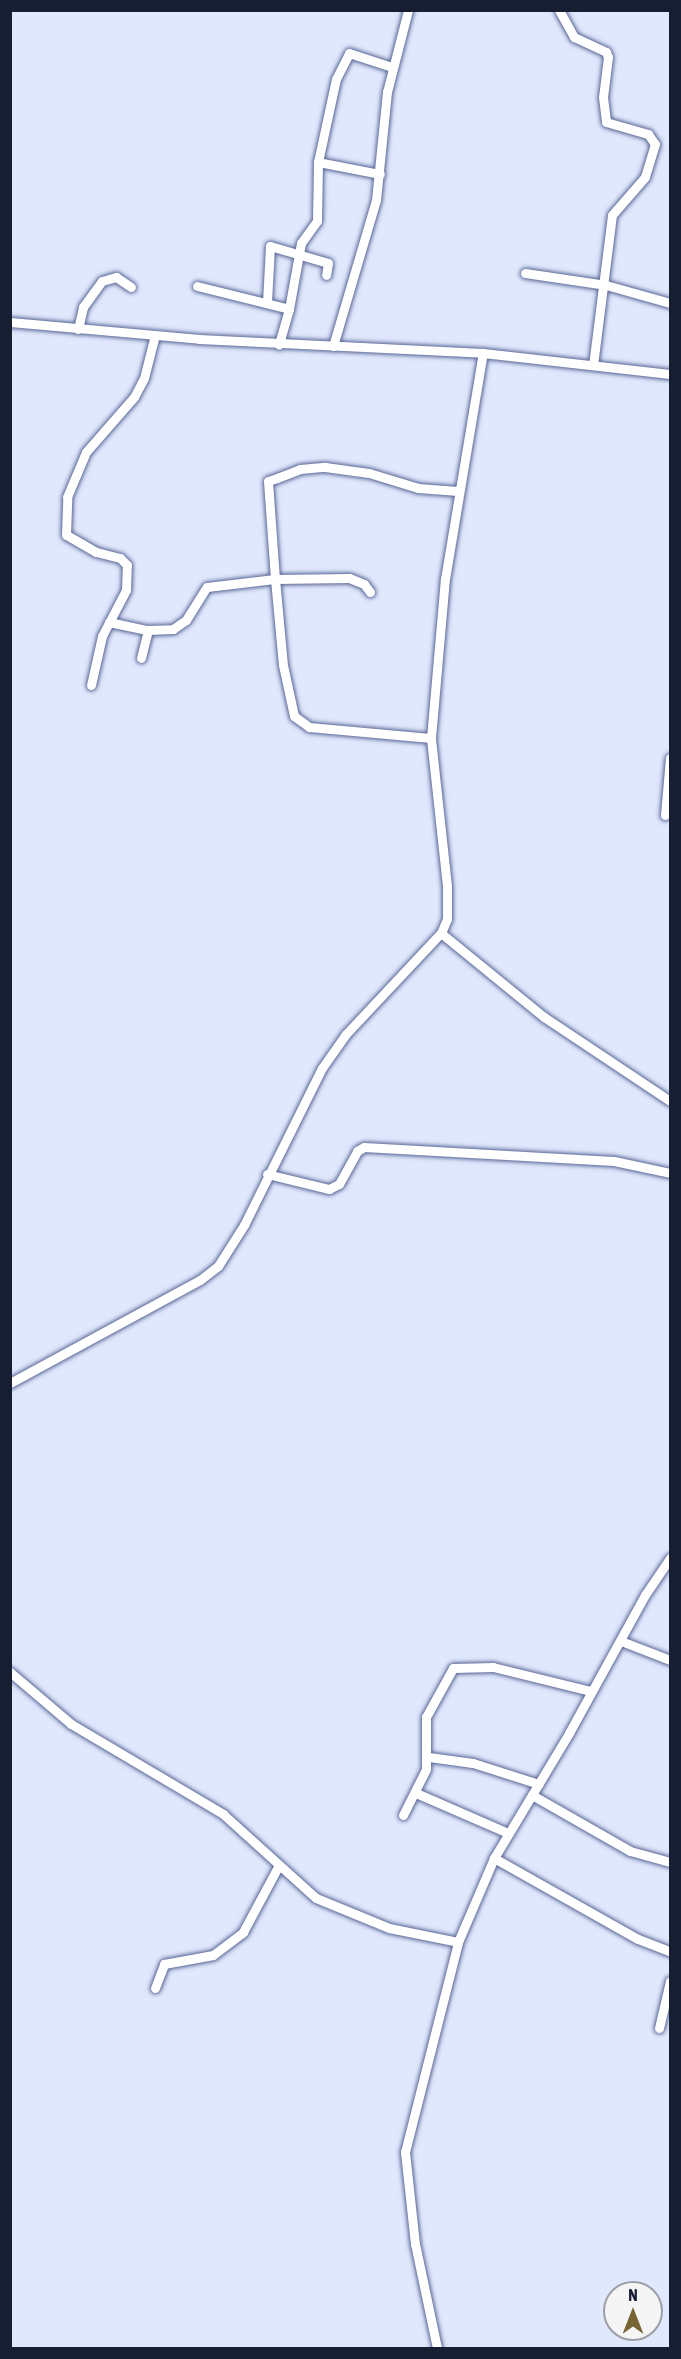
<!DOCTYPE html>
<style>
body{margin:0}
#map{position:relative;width:681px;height:2359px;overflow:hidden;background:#e0e8fd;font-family:"Asap Condensed",sans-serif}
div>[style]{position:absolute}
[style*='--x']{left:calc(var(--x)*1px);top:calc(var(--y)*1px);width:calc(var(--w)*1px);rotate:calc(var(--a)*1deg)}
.roads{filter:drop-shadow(0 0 2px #596796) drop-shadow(0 0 2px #596796)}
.minor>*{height:9px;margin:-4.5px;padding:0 4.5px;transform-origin:4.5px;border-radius:4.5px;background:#fff}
span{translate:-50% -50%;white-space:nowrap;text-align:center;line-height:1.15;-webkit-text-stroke:6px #f5f5f5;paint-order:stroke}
.frame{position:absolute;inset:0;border:12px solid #181e31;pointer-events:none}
.north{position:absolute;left:603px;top:2281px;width:60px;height:60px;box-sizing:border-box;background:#f5f5f5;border:2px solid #9d9fa7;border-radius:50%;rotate:0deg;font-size:16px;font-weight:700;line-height:24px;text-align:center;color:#181e31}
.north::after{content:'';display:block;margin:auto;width:21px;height:27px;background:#776634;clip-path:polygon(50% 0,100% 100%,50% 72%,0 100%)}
</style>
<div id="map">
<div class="roads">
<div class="minor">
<div style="--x:559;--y:10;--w:31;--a:61"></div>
<div style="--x:574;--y:37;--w:35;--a:25"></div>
<div style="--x:606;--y:52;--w:5;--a:68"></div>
<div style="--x:608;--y:57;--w:40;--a:97.1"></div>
<div style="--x:603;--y:97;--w:25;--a:83"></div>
<div style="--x:606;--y:122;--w:44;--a:15.9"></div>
<div style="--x:648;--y:134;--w:12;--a:55"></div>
<div style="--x:655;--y:144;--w:34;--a:107"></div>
<div style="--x:645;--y:177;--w:50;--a:131"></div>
<div style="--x:612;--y:215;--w:151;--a:97.2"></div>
<div style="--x:318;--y:162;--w:63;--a:11"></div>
<div style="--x:525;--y:273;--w:82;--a:8.4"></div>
<div style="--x:606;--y:285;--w:66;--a:15.7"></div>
<div style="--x:197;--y:286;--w:95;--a:14"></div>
<div style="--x:289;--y:309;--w:37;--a:106"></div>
<div style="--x:267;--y:302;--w:56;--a:-86.9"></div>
<div style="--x:270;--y:246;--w:60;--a:16.3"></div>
<div style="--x:328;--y:263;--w:12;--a:99"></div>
<div style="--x:289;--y:309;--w:67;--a:-79.7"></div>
<div style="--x:301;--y:243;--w:27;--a:-54"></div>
<div style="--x:317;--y:221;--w:59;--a:-89"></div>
<div style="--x:318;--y:162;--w:85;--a:-77.8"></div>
<div style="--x:336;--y:79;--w:29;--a:-63"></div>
<div style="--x:349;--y:53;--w:45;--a:18"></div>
<div style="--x:10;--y:322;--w:190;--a:5.1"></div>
<div style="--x:199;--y:339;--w:284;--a:2.8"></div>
<div style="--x:483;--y:353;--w:188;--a:6.4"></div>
<div style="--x:78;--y:329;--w:23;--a:-77"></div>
<div style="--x:83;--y:307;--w:32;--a:-54"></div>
<div style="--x:102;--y:281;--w:15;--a:-16"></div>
<div style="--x:116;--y:277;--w:18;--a:34"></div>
<div style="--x:333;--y:346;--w:152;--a:-73.6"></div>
<div style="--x:376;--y:200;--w:109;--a:-84.2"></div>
<div style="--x:387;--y:92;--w:85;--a:-75.6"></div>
<div style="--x:370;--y:592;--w:10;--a:-127"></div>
<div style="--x:364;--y:584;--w:16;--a:-158"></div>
<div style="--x:349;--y:578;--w:74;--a:179.2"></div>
<div style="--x:275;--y:579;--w:86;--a:84.7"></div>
<div style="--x:283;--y:665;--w:52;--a:77.8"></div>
<div style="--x:294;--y:716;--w:19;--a:36"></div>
<div style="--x:309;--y:727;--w:122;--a:5.2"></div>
<div style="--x:109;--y:622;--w:40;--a:12"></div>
<div style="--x:148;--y:630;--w:25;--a:-2"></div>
<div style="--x:173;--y:629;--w:16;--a:-35"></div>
<div style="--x:186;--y:620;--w:39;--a:-58"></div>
<div style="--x:207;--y:587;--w:68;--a:-6.7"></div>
<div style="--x:275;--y:579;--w:98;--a:-94.1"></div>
<div style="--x:268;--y:481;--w:9;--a:-18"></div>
<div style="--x:277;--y:478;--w:25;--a:-21"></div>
<div style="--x:300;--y:469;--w:25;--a:-5"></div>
<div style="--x:325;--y:467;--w:44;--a:7.8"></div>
<div style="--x:369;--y:473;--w:51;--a:17"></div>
<div style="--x:418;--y:488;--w:40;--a:4.3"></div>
<div style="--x:141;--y:658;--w:29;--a:-76"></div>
<div style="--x:91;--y:685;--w:50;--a:-77.3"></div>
<div style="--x:102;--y:636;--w:52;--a:-62.4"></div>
<div style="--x:126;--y:590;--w:25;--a:-88"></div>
<div style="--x:127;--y:565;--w:10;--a:-135"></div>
<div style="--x:120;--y:558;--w:25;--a:-166"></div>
<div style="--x:96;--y:552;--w:34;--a:-150"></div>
<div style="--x:66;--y:535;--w:38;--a:-88"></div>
<div style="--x:67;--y:497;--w:49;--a:-67.1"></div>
<div style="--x:86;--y:452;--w:73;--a:-48.9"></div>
<div style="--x:134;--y:397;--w:21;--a:-62"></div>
<div style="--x:144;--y:378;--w:44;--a:-75.7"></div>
<div style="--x:665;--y:815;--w:57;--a:-85"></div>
<div style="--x:441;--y:933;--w:133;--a:39.2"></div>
<div style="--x:544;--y:1017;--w:151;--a:33.7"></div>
<div style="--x:267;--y:1174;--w:64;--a:13.6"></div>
<div style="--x:329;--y:1189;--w:11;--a:-27"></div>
<div style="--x:339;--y:1184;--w:38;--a:-61"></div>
<div style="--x:357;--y:1151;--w:8;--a:-30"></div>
<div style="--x:364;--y:1147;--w:250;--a:3.2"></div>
<div style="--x:614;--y:1161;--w:57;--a:12.1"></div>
<div style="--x:10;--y:1383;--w:216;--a:-28.5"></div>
<div style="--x:200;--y:1280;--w:23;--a:-38"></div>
<div style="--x:218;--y:1266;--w:49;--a:-57.6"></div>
<div style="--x:244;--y:1225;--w:175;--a:-63.6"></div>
<div style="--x:322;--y:1068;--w:42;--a:-54.8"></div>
<div style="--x:346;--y:1034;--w:139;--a:-46.8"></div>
<div style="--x:441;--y:933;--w:15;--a:-67"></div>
<div style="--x:447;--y:919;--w:33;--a:-90"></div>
<div style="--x:447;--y:886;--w:149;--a:-96.2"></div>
<div style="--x:431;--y:738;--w:160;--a:-85"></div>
<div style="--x:445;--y:579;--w:229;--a:-80.5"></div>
<div style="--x:621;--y:1641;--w:53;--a:21.2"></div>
<div style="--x:10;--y:1672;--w:80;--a:40.4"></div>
<div style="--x:71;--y:1724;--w:177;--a:30.6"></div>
<div style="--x:223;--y:1814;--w:125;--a:42.1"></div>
<div style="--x:316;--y:1898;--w:79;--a:22.3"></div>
<div style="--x:389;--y:1928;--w:70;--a:11.5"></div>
<div style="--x:429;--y:1757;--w:44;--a:7.8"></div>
<div style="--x:473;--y:1763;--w:69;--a:17.7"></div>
<div style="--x:416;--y:1793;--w:100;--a:23.5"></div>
<div style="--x:532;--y:1795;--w:113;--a:29.7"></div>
<div style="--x:630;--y:1851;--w:41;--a:15.4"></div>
<div style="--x:403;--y:1815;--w:51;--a:-63.4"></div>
<div style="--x:426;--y:1769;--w:52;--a:-90"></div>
<div style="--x:426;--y:1717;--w:56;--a:-61.1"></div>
<div style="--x:453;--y:1668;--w:40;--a:-1.4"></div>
<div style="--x:493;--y:1667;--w:101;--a:13.8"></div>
<div style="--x:494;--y:1858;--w:165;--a:29.4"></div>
<div style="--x:638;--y:1939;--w:34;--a:21"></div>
<div style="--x:155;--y:1988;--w:26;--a:-69"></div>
<div style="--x:164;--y:1964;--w:50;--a:-10.4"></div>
<div style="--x:213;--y:1955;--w:38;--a:-37"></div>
<div style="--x:243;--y:1932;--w:76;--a:-61.8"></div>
<div style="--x:659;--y:2028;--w:48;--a:-76.8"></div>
<div style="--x:437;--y:2348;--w:106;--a:-101.9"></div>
<div style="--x:415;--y:2244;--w:93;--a:-96.2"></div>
<div style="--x:405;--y:2152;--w:217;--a:-75.8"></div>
<div style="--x:458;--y:1942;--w:91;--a:-66.8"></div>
<div style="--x:494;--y:1858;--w:146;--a:-59"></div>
<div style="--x:569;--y:1733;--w:158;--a:-61.2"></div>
<div style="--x:645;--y:1595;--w:45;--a:-56"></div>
</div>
</div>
<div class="frame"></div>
<div class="north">N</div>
</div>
